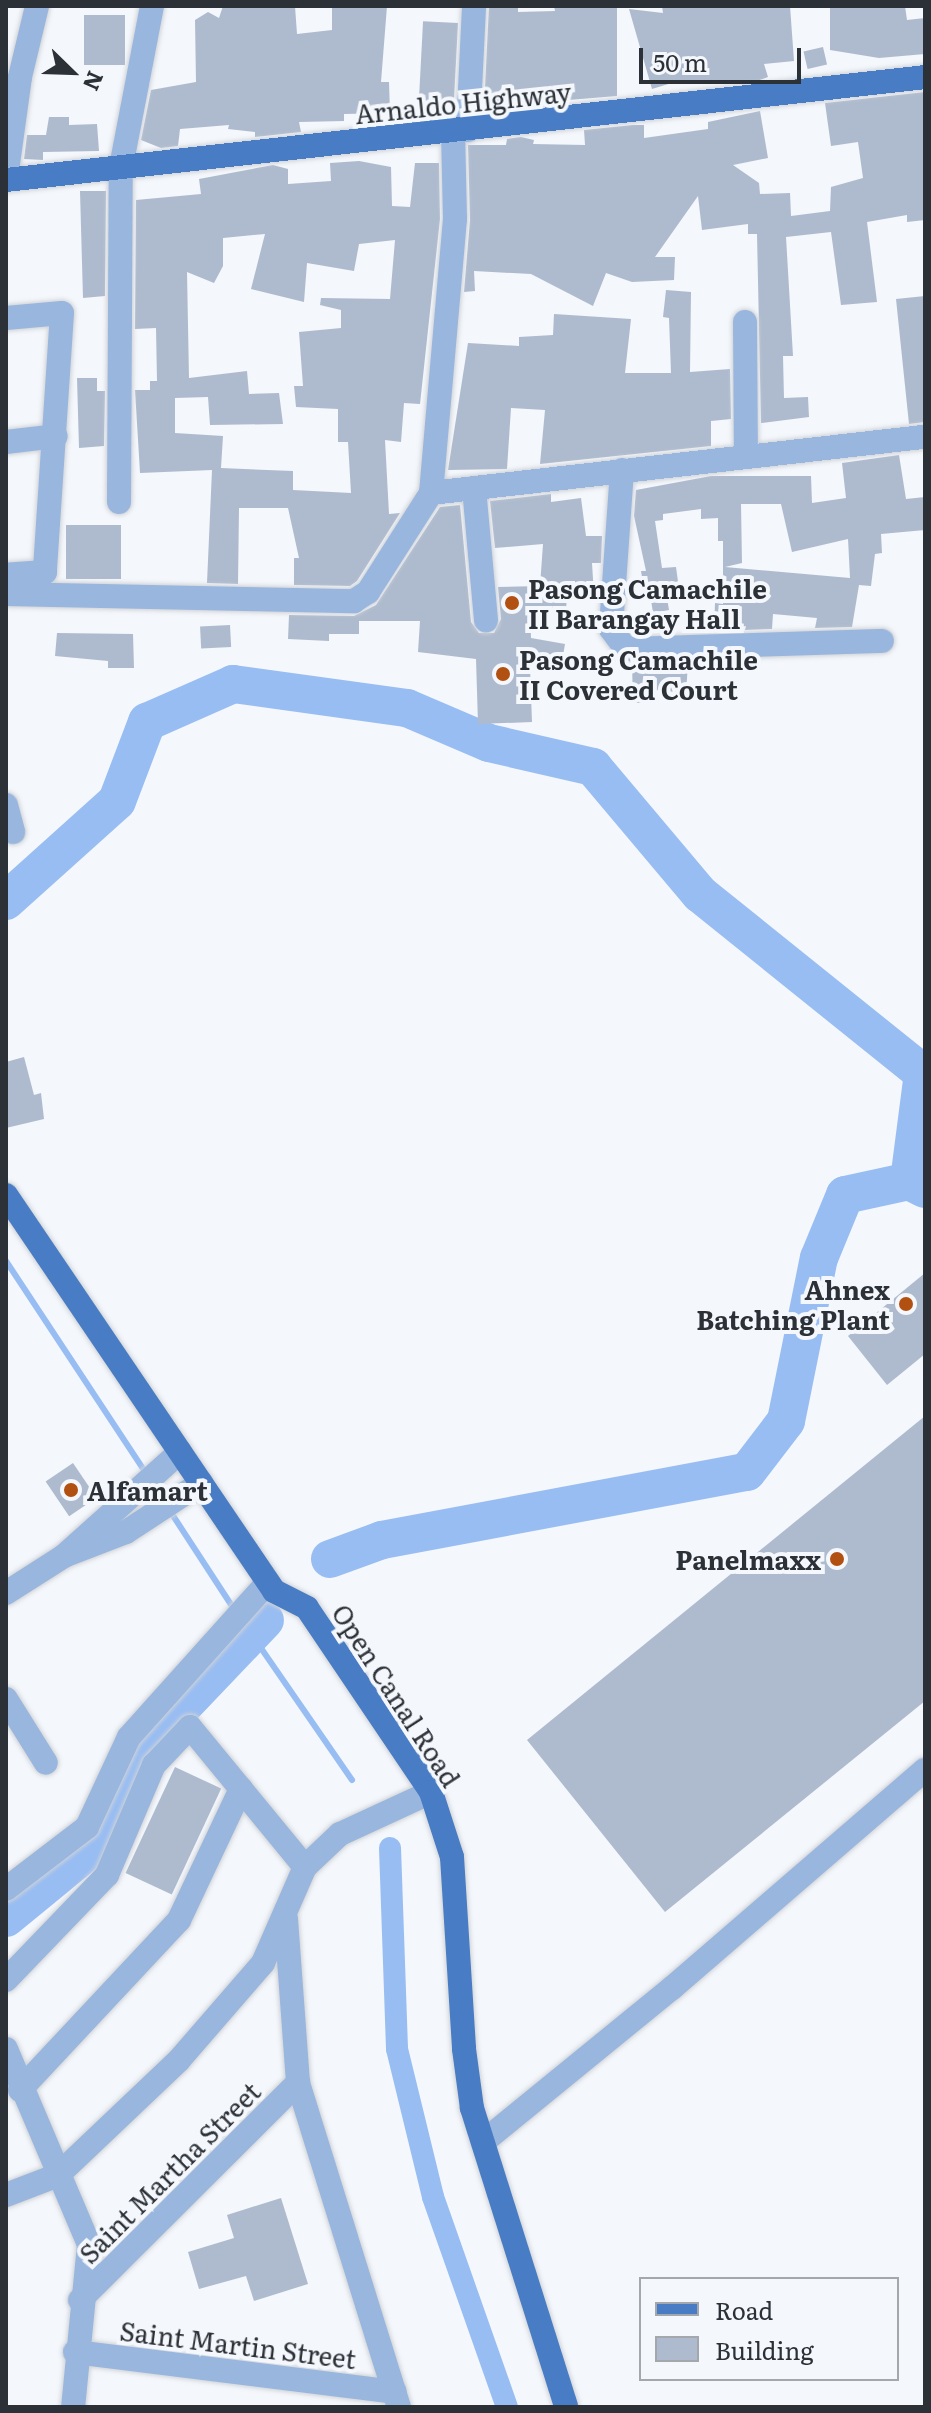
<!DOCTYPE html>
<style>
body{margin:0}
#map{position:relative;width:931px;height:2413px;overflow:hidden;background:#f4f7fb;font-family:Literata,serif}
div>[style]{position:absolute}
[style*='--x']{left:calc(var(--x)*1px);top:calc(var(--y)*1px);width:calc(var(--w)*1px);rotate:calc(var(--a)*1deg)}
.stream>*{height:6px;margin:-3px;padding:0 3px;transform-origin:3px;border-radius:3px;background:#98bdf3}
.canal>*{height:22px;margin:-11px;padding:0 11px;transform-origin:11px;border-radius:11px;background:#98bdf3}
.river>*{height:38px;margin:-19px;padding:0 19px;transform-origin:19px;border-radius:19px;background:#98bdf3}
.building>*{inset:0;background:#aebbce;transform-origin:0 0}
.roads{filter:drop-shadow(0 0 2px #d0d3d8) drop-shadow(0 0 2px #d0d3d8)}
.minor>*{height:24px;margin:-12px;padding:0 12px;transform-origin:12px;border-radius:12px;background:#99b6de}
.major>*{height:24px;margin:-12px;padding:0 12px;transform-origin:12px;border-radius:12px;background:#487cc4}
.dots>*{width:22px;height:22px;translate:-50% -50%;box-sizing:border-box;border:4px solid #f4f7fb;border-radius:50%}
span{translate:-50% -50%;white-space:nowrap;text-align:center;line-height:1.15;-webkit-text-stroke:8px #f4f7fb;paint-order:stroke}
.street-label{font-size:26px;color:#2c3138}
.poi-label{font-size:26px;color:#2c3138;font-weight:700}
.left{translate:0 -50%;text-align:left}
.right{translate:-100% -50%;text-align:right}
.frame{position:absolute;inset:0;border:8px solid #2c3138;pointer-events:none}
.legend{position:absolute;left:639px;top:2277px;width:260px;height:104px;box-sizing:border-box;background:#f4f7fb;border:2px solid #a4a8ad;margin:0;padding:10px 14px;list-style:none;font-size:24px;color:#2c3138}
.legend li{display:flex;align-items:center;gap:16px;height:40px}
.legend b{width:40px;border:2px solid #a4a8ad}
.north{position:absolute;left:32px;top:32px;width:80px;height:80px;-webkit-text-stroke:6px #f4f7fb;paint-order:stroke;rotate:113deg;font-size:22px;font-weight:700;line-height:32px;text-align:center;color:#2c3138}
.north::after{content:'';display:block;margin:auto;width:28px;height:36px;background:#2c3138;clip-path:polygon(50% 0,100% 100%,50% 72%,0 100%)}
.scale{position:absolute;left:639px;top:48px;width:162px;height:36px;box-sizing:border-box;border:4px solid #2c3138;border-top:0;padding-left:10px;font-size:24px;line-height:28px;white-space:nowrap;color:#2c3138;-webkit-text-stroke:6px #f4f7fb;paint-order:stroke}
</style>
<div id="map">
<div class="stream">
<div style="--x:6;--y:1261;--w:256;--a:56.6"></div>
<div style="--x:170;--y:1511;--w:117;--a:56.9"></div>
<div style="--x:243;--y:1622;--w:192;--a:55.4"></div>
</div>
<div class="canal">
<div style="--x:390;--y:1848;--w:201;--a:88"></div>
<div style="--x:397;--y:2049;--w:152;--a:76.3"></div>
<div style="--x:433;--y:2197;--w:223;--a:70.6"></div>
</div>
<div class="river">
<div style="--x:6;--y:901;--w:149;--a:-42"></div>
<div style="--x:117;--y:801;--w:85;--a:-69.2"></div>
<div style="--x:147;--y:722;--w:94;--a:-23.8"></div>
<div style="--x:233;--y:684;--w:176;--a:7.9"></div>
<div style="--x:407;--y:708;--w:89;--a:23.1"></div>
<div style="--x:489;--y:743;--w:107;--a:13"></div>
<div style="--x:593;--y:767;--w:166;--a:49.9"></div>
<div style="--x:700;--y:894;--w:286;--a:38.8"></div>
<div style="--x:923;--y:1073;--w:109;--a:97.4"></div>
<div style="--x:330;--y:1559;--w:55;--a:-20.1"></div>
<div style="--x:382;--y:1540;--w:371;--a:-10.6"></div>
<div style="--x:747;--y:1472;--w:64;--a:-52.6"></div>
<div style="--x:786;--y:1421;--w:166;--a:-78.6"></div>
<div style="--x:819;--y:1258;--w:68;--a:-67.6"></div>
<div style="--x:845;--y:1195;--w:66;--a:-12.3"></div>
<div style="--x:909;--y:1181;--w:18;--a:27"></div>
<div style="--x:6;--y:1918;--w:122;--a:-39.3"></div>
<div style="--x:100;--y:1841;--w:108;--a:-64.1"></div>
<div style="--x:147;--y:1744;--w:171;--a:-46.4"></div>
</div>
<div class="building">
<div style="clip-path:polygon(223px 6px,295px 6px,297px 34px,332px 30px,332px 6px,387px 6px,381px 82px,389px 82px,390px 113px,344px 114px,344px 121px,299px 122px,301px 132px,255px 137px,255px 132px,228px 129px,229px 125px,180px 129px,178px 146px,161px 148px,141px 140px,151px 90px,196px 82px,195px 20px,208px 12px,219px 18px)"></div>
<div style="clip-path:polygon(489px 6px,518px 6px,518px 12px,555px 11px,554px 6px,617px 7px,617px 96px,484px 107px)"></div>
<div style="clip-path:polygon(662px 6px,790px 6px,794px 61px,764px 64px,768px 77px,757px 81px,675px 82px,652px 89px,629px 9px,663px 13px)"></div>
<div style="clip-path:polygon(830px 6px,905px 6px,907px 20px,925px 18px,925px 54px,879px 58px,830px 50px)"></div>
<div style="left:125px;top:15px;width:50px;height:41px;rotate:90deg"></div>
<div style="left:458px;top:23px;width:80px;height:35px;rotate:93deg"></div>
<div style="left:823px;top:47px;width:18px;height:20px;rotate:77deg"></div>
<div style="clip-path:polygon(925px 92px,925px 220px,907px 222px,907px 215px,867px 222px,877px 302px,841px 305px,831px 232px,786px 237px,793px 356px,783px 356px,784px 398px,808px 397px,809px 417px,761px 423px,757px 234px,748px 234px,748px 224px,702px 230px,698px 196px,655px 257px,675px 257px,674px 280px,632px 282px,606px 273px,593px 306px,531px 274px,474px 271px,475px 291px,464px 292px,470px 220px,468px 145px,506px 145px,507px 139px,521px 137px,534px 140px,533px 144px,585px 145px,584px 130px,633px 125px,644px 125px,644px 138px,708px 129px,708px 122px,760px 111px,768px 158px,733px 165px,759px 183px,760px 194px,790px 193px,791px 216px,830px 211px,831px 187px,863px 178px,858px 142px,831px 146px,825px 103px)"></div>
<div style="clip-path:polygon(49px 117px,69px 117px,69px 125px,97px 124px,99px 151px,43px 152px,43px 160px,24px 159px,27px 135px,46px 135px)"></div>
<div style="clip-path:polygon(evenodd,359px 161px,391px 167px,392px 206px,410px 207px,415px 163px,439px 163px,440px 219px,420px 404px,404px 403px,401px 442px,385px 440px,389px 514px,400px 513px,357px 581px,350px 586px,294px 585px,294px 558px,299px 558px,288px 508px,239px 508px,238px 584px,207px 583px,212px 470px,140px 473px,135px 390px,150px 390px,150px 381px,157px 381px,156px 328px,135px 329px,136px 200px,201px 194px,199px 179px,273px 165px,288px 169px,288px 184px,331px 181px,330px 163px,359px 161px,265px 234px,251px 289px,304px 302px,307px 263px,354px 271px,359px 244px,395px 240px,390px 299px,321px 298px,320px 305px,341px 310px,341px 328px,299px 332px,303px 386px,294px 386px,296px 407px,338px 409px,338px 442px,348px 442px,351px 493px,293px 490px,293px 471px,221px 468px,223px 436px,175px 433px,175px 398px,208px 397px,210px 425px,283px 424px,279px 393px,249px 394px,247px 371px,189px 378px,187px 272px,214px 283px,223px 266px,223px 238px,265px 234px)"></div>
<div style="clip-path:polygon(80px 191px,106px 191px,105px 296px,83px 298px)"></div>
<div style="clip-path:polygon(666px 290px,691px 292px,690px 372px,730px 369px,731px 419px,711px 421px,711px 446px,540px 464px,545px 410px,511px 408px,507px 469px,448px 470px,468px 343px,519px 346px,519px 337px,553px 335px,554px 314px,631px 319px,625px 373px,671px 373px,669px 318px,663px 317px)"></div>
<div style="clip-path:polygon(925px 296px,925px 422px,909px 424px,896px 299px)"></div>
<div style="clip-path:polygon(77px 378px,97px 378px,97px 391px,105px 391px,104px 446px,79px 448px)"></div>
<div style="clip-path:polygon(evenodd,899px 455px,906px 499px,925px 497px,925px 530px,881px 534px,882px 553px,875px 554px,871px 586px,859px 585px,852px 627px,815px 628px,817px 618px,773px 614px,772px 629px,745px 630px,746px 626px,714px 631px,715px 603px,723px 604px,723px 541px,718px 541px,718px 518px,701px 519px,701px 509px,663px 514px,663px 520px,655px 521px,662px 568px,676px 567px,680px 596px,667px 598px,669px 610px,653px 613px,651px 600px,646px 601px,641px 571px,646px 571px,634px 516px,636px 490px,711px 476px,811px 476px,812px 503px,846px 498px,842px 463px,899px 455px,741px 504px,781px 504px,792px 552px,848px 539px,850px 578px,725px 567px,742px 563px,741px 504px)"></div>
<div style="clip-path:polygon(551px 494px,551px 502px,581px 498px,586px 536px,602px 536px,601px 563px,592px 563px,594px 595px,567px 597px,566px 609px,530px 606px,531px 638px,565px 644px,560px 673px,530px 667px,532px 722px,478px 724px,476px 659px,418px 652px,420px 621px,359px 621px,359px 634px,329px 634px,329px 641px,288px 639px,289px 615px,354px 616px,376px 605px,440px 507px,460px 505px,471px 622px,479px 633px,494px 633px,501px 619px,498px 587px,540px 586px,543px 544px,495px 548px,490px 501px)"></div>
<div style="left:66px;top:525px;width:55px;height:54px"></div>
<div style="left:230px;top:625px;width:22px;height:30px;rotate:87deg"></div>
<div style="clip-path:polygon(57px 633px,133px 634px,134px 668px,108px 668px,108px 661px,55px 656px)"></div>
<div style="clip-path:polygon(632px 664px,688px 664px,686px 693px,655px 690px,656px 702px,633px 703px)"></div>
<div style="clip-path:polygon(24px 1057px,34px 1095px,41px 1093px,44px 1119px,6px 1128px,6px 1062px)"></div>
<div style="clip-path:polygon(925px 1273px,925px 1354px,887px 1385px,848px 1336px)"></div>
<div style="clip-path:polygon(925px 1416px,925px 1701px,665px 1912px,527px 1740px)"></div>
<div style="left:73px;top:1463px;width:42px;height:33px;rotate:56deg"></div>
<div style="left:175px;top:1767px;width:51px;height:117px;rotate:25deg"></div>
<div style="clip-path:polygon(281px 2198px,308px 2284px,254px 2301px,246px 2276px,199px 2289px,188px 2252px,234px 2238px,227px 2215px)"></div>
</div>
<div class="roads">
<div class="minor">
<div style="--x:468;--y:130;--w:124;--a:-87.2"></div>
<div style="--x:6;--y:178;--w:102;--a:-82.1"></div>
<div style="--x:20;--y:77;--w:73;--a:-76.5"></div>
<div style="--x:6;--y:318;--w:56;--a:-5.1"></div>
<div style="--x:62;--y:313;--w:260;--a:93.8"></div>
<div style="--x:45;--y:572;--w:39;--a:176"></div>
<div style="--x:745;--y:322;--w:135;--a:89.6"></div>
<div style="--x:6;--y:442;--w:50;--a:-6.8"></div>
<div style="--x:622;--y:470;--w:159;--a:94"></div>
<div style="--x:611;--y:629;--w:25;--a:53"></div>
<div style="--x:626;--y:649;--w:256;--a:-1.8"></div>
<div style="--x:474;--y:488;--w:133;--a:84.8"></div>
<div style="--x:431;--y:493;--w:497;--a:-6.5"></div>
<div style="--x:119;--y:502;--w:335;--a:-89.7"></div>
<div style="--x:121;--y:167;--w:164;--a:-79.1"></div>
<div style="--x:6;--y:594;--w:348;--a:1.2"></div>
<div style="--x:354;--y:601;--w:17;--a:-33"></div>
<div style="--x:368;--y:592;--w:117;--a:-57.5"></div>
<div style="--x:431;--y:493;--w:275;--a:-85"></div>
<div style="--x:455;--y:219;--w:87;--a:-91.3"></div>
<div style="--x:6;--y:805;--w:28;--a:75"></div>
<div style="--x:66;--y:1555;--w:64;--a:-21"></div>
<div style="--x:126;--y:1532;--w:90;--a:-33.2"></div>
<div style="--x:6;--y:1593;--w:69;--a:-32.5"></div>
<div style="--x:64;--y:1556;--w:156;--a:-41.9"></div>
<div style="--x:6;--y:1699;--w:75;--a:58"></div>
<div style="--x:6;--y:1889;--w:102;--a:-37.4"></div>
<div style="--x:87;--y:1827;--w:99;--a:-65"></div>
<div style="--x:129;--y:1737;--w:208;--a:-48.1"></div>
<div style="--x:286;--y:1919;--w:164;--a:85.8"></div>
<div style="--x:298;--y:2083;--w:339;--a:72.7"></div>
<div style="--x:6;--y:1980;--w:146;--a:-46.1"></div>
<div style="--x:107;--y:1875;--w:120;--a:-66.9"></div>
<div style="--x:154;--y:1765;--w:52;--a:-46.5"></div>
<div style="--x:190;--y:1727;--w:181;--a:50.6"></div>
<div style="--x:6;--y:2049;--w:213;--a:67"></div>
<div style="--x:89;--y:2245;--w:163;--a:95.6"></div>
<div style="--x:20;--y:2090;--w:233;--a:-46.9"></div>
<div style="--x:179;--y:1920;--w:145;--a:-64.7"></div>
<div style="--x:483;--y:2142;--w:244;--a:-39.2"></div>
<div style="--x:672;--y:1988;--w:334;--a:-40.8"></div>
<div style="--x:6;--y:2195;--w:56;--a:-21"></div>
<div style="--x:58;--y:2175;--w:167;--a:-43.5"></div>
<div style="--x:179;--y:2060;--w:128;--a:-49.1"></div>
<div style="--x:263;--y:1963;--w:105;--a:-66.4"></div>
<div style="--x:305;--y:1867;--w:48;--a:-43.3"></div>
<div style="--x:340;--y:1834;--w:100;--a:-24.8"></div>
<div style="--x:80;--y:2300;--w:308;--a:-44.9"></div>
<div style="--x:75;--y:2352;--w:322;--a:7.1"></div>
</div>
<div class="major">
<div style="--x:6;--y:180;--w:925;--a:-6.39"></div>
<div style="--x:6;--y:1195;--w:478;--a:55.9"></div>
<div style="--x:274;--y:1591;--w:37;--a:27"></div>
<div style="--x:307;--y:1608;--w:222;--a:56"></div>
<div style="--x:431;--y:1792;--w:68;--a:72.1"></div>
<div style="--x:452;--y:1857;--w:192;--a:86.4"></div>
<div style="--x:464;--y:2049;--w:60;--a:82.3"></div>
<div style="--x:472;--y:2108;--w:313;--a:72.5"></div>
</div>
</div>
<div class="dots">
<div style="left:512px;top:603px;background:#b25011"></div>
<div style="left:503px;top:674px;background:#b25011"></div>
<div style="left:906px;top:1304px;background:#b25011"></div>
<div style="left:71px;top:1490px;background:#b25011"></div>
<div style="left:837px;top:1559px;background:#b25011"></div>
</div>
<div class="street-label">
<span style="left:463px;top:102px;rotate:-6deg">Arnaldo Highway</span>
<span style="left:397px;top:1695px;rotate:57deg">Open Canal Road</span>
<span style="left:169px;top:2172px;rotate:-45deg">Saint Martha Street</span>
<span style="left:238px;top:2344px;rotate:7deg">Saint Martin Street</span>
</div>
<div class="poi-label">
<span class="left" style="left:528px;top:603px">Pasong Camachile<br>II Barangay Hall</span>
<span class="left" style="left:519px;top:674px">Pasong Camachile<br>II Covered Court</span>
<span class="right" style="left:890px;top:1304px">Ahnex<br>Batching Plant</span>
<span class="left" style="left:87px;top:1490px">Alfamart</span>
<span class="right" style="left:821px;top:1559px">Panelmaxx</span>
</div>
<div class="frame"></div>
<ul class="legend">
<li><b style="height:10px;background:#487cc4"></b>Road</li>
<li><b style="height:22px;background:#aebbce"></b>Building</li>
</ul>
<div class="north">N</div>
<div class="scale">50 m</div>
</div>
